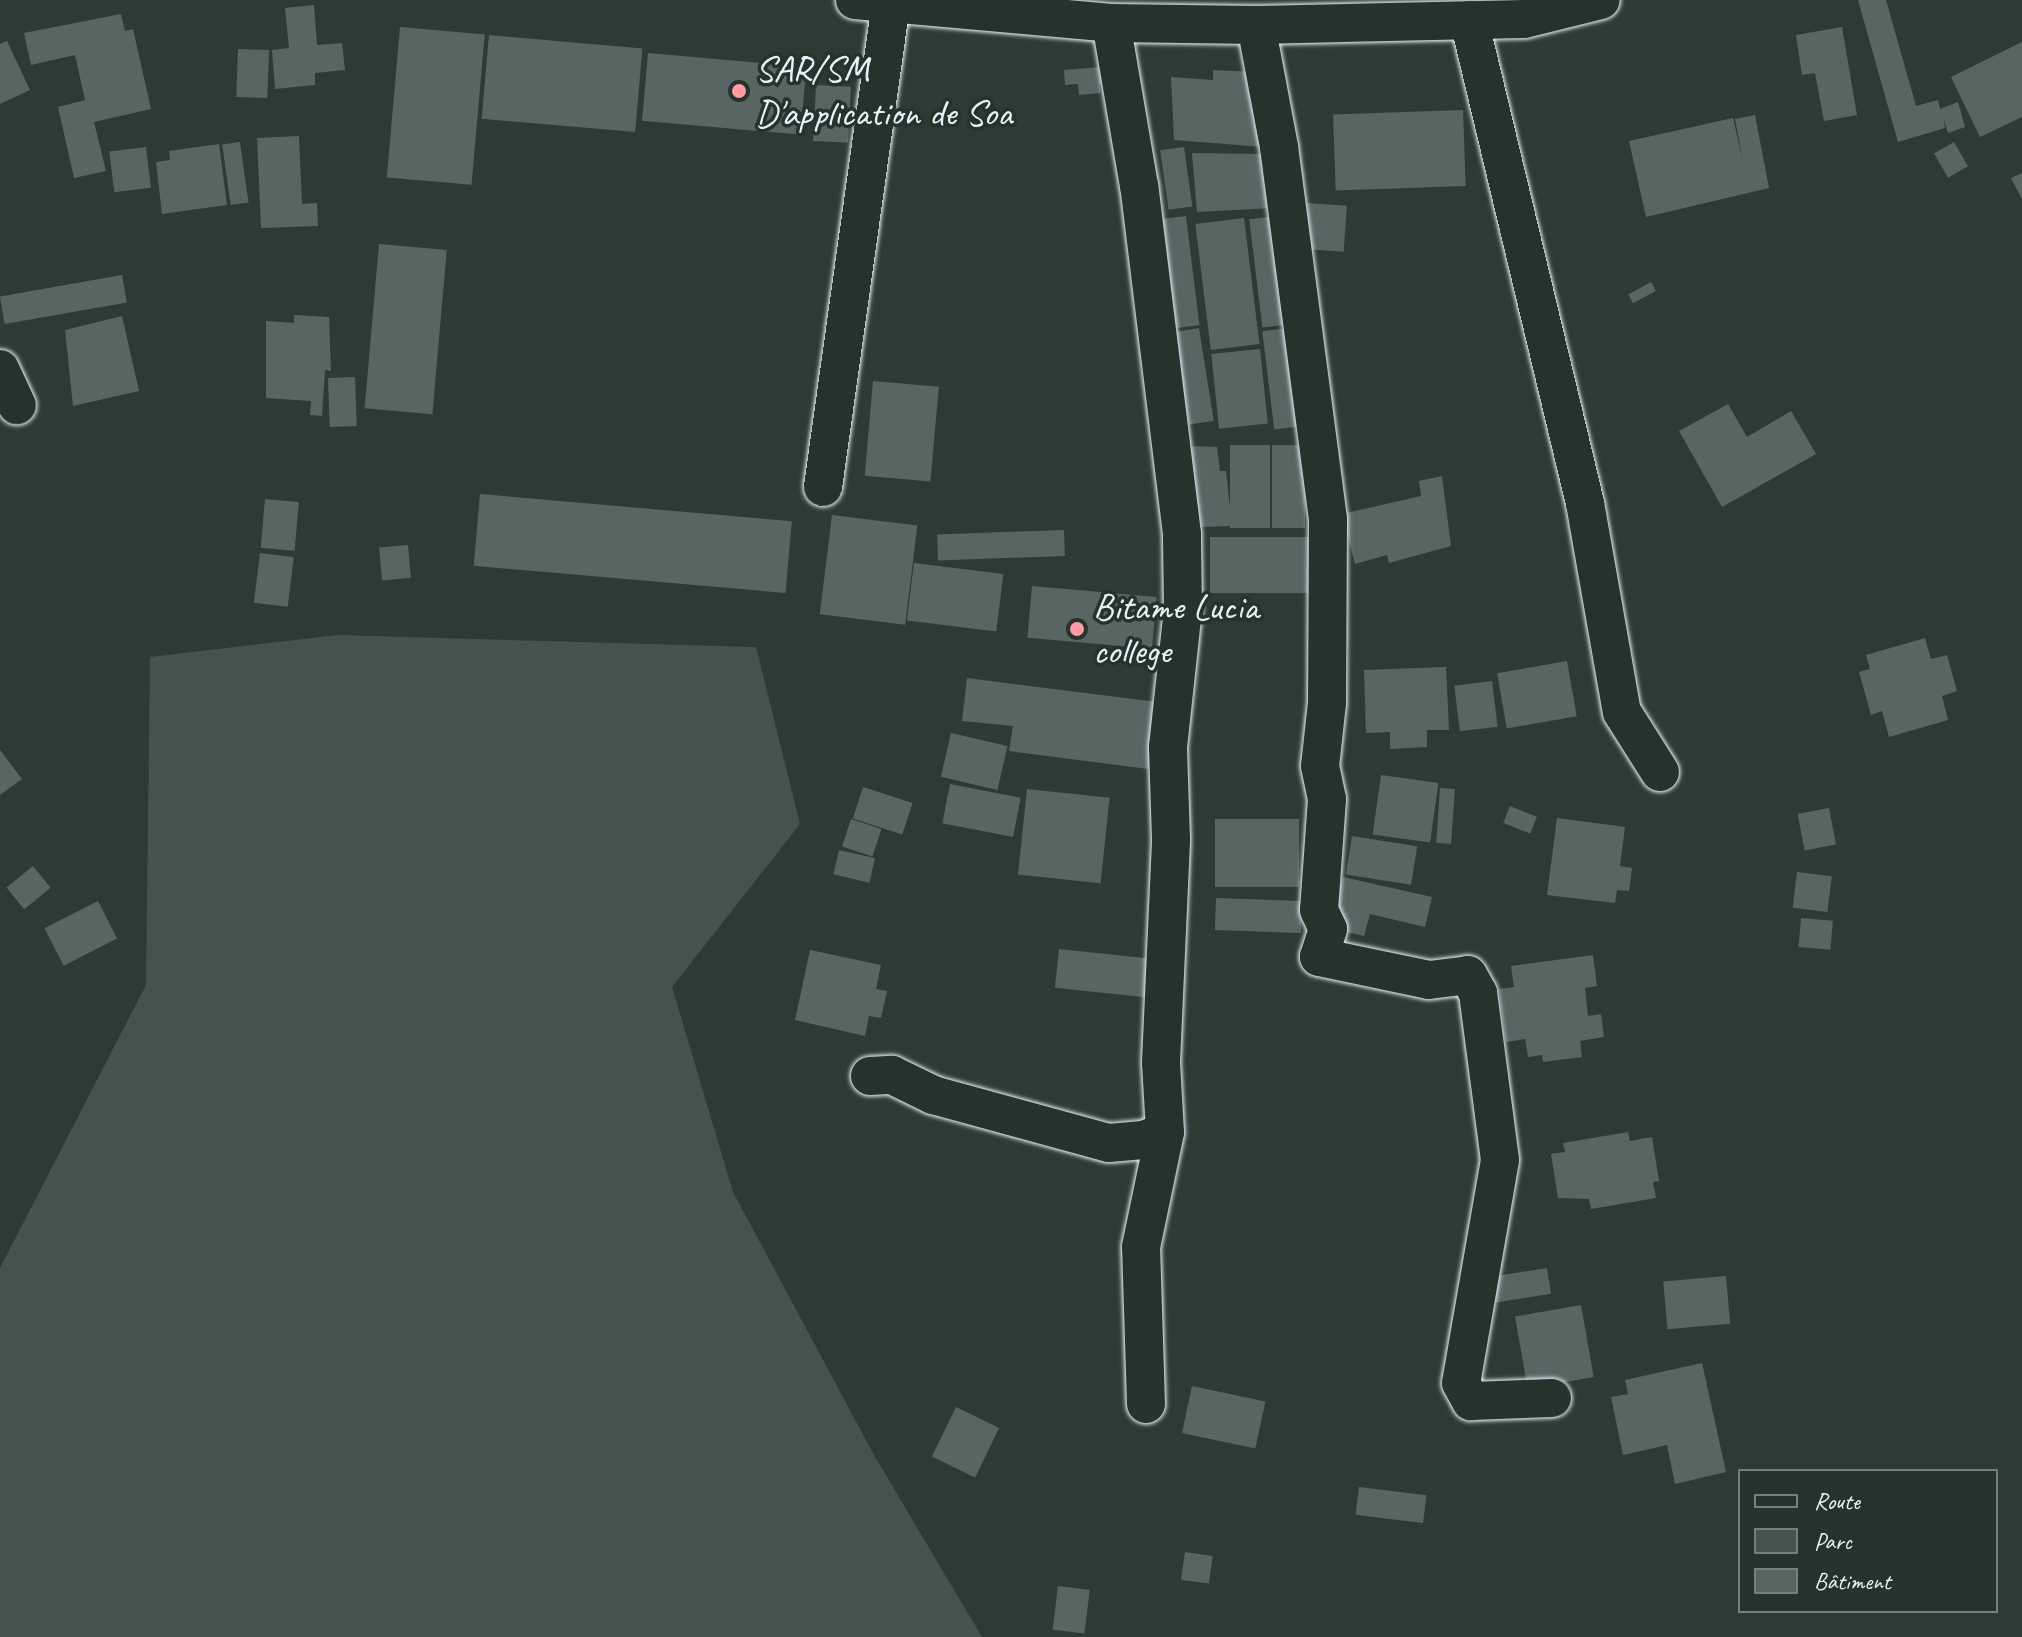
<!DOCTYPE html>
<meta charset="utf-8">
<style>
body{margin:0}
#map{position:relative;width:2022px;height:1637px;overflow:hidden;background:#2e3b35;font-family:Caveat,sans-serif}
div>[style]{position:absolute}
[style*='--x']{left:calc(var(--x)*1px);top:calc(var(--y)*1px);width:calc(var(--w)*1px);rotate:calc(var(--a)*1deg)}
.green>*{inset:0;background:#45524e}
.building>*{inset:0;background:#596563;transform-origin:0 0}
.roads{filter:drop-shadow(0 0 2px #e8f1f8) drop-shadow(0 0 2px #e8f1f8)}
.street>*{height:38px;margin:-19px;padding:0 19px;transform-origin:19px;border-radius:19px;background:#26332d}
.dots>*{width:22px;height:22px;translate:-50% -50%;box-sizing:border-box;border:4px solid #26332d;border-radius:50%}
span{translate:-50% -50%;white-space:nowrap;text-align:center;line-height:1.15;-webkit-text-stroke:7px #26332d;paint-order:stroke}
.poi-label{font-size:38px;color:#e8f1f8}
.left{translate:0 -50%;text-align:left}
.legend{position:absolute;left:1738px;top:1469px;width:260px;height:144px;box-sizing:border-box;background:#26332d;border:2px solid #747f7e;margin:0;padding:10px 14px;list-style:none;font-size:24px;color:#e8f1f8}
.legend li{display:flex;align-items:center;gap:16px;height:40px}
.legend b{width:40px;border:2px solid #747f7e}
</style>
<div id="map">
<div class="green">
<div style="clip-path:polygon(338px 635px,756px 647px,800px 824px,672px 987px,733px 1192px,874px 1455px,982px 1637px,0 1637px,0 1268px,146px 985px,150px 657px)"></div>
</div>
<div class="building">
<div style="clip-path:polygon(1858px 0,1886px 0,1916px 106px,1938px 100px,1940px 109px,1958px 102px,1965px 127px,1948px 133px,1944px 120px,1945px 128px,1898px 142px)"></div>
<div style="clip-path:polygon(314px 5px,317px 45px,342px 43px,345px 70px,315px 73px,315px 85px,275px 89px,272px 50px,289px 48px,285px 8px)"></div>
<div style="clip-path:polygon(121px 14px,125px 31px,133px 29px,151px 109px,94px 122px,106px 171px,74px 178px,58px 107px,85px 100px,75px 55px,31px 65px,24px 33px)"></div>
<div style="left:400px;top:27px;width:85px;height:151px;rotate:5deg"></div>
<div style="clip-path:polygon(1842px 27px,1857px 115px,1824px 121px,1815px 73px,1802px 75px,1796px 35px)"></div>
<div style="left:489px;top:35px;width:154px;height:84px;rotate:5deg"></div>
<div style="clip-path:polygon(7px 41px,30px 90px,0 104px,0 44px)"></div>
<div style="clip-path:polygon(2022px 42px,2022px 117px,1980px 137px,1951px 77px)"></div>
<div style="left:238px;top:49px;width:31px;height:48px;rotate:2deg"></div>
<div style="left:648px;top:53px;width:159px;height:68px;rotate:5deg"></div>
<div style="clip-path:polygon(1113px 66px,1115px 83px,1100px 84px,1100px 93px,1079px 95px,1078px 84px,1065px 85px,1064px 70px)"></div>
<div style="clip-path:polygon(1213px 70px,1256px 72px,1264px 147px,1174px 140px,1171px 77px,1213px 80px)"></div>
<div style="left:816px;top:85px;width:35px;height:56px;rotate:3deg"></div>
<div style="left:1463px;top:110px;width:76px;height:130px;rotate:88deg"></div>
<div style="clip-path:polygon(1755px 115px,1769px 188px,1646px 217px,1629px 141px,1733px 118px,1743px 161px,1735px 119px)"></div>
<div style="clip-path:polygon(299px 136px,302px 204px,317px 203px,318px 226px,261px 228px,257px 138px)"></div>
<div style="left:240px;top:142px;width:61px;height:18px;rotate:82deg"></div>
<div style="left:1954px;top:142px;width:28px;height:23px;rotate:60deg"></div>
<div style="clip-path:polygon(219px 144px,227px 205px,162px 214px,156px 162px,170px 160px,169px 151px)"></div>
<div style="left:146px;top:147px;width:41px;height:37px;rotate:83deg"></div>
<div style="left:1184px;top:147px;width:60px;height:24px;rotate:82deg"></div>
<div style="clip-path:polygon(1192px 153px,1265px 154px,1272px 208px,1197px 212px)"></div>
<div style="clip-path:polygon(2022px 173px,2022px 199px,2011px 178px)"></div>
<div style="left:1307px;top:203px;width:40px;height:46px;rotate:4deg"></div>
<div style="left:1186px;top:216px;width:110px;height:25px;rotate:83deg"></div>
<div style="left:1276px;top:216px;width:109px;height:27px;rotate:83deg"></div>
<div style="left:1244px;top:218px;width:127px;height:49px;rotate:83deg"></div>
<div style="left:379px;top:244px;width:68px;height:165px;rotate:5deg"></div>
<div style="left:122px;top:275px;width:28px;height:124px;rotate:80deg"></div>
<div style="left:1651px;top:282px;width:10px;height:26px;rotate:61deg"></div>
<div style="clip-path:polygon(294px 315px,329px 317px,331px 371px,325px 370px,322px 416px,310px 415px,311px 401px,266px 398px,266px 321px,294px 323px)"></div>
<div style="clip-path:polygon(122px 316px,139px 391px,73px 406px,65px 330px)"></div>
<div style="left:1199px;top:328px;width:94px;height:25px;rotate:81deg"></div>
<div style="left:1289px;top:328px;width:99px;height:27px;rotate:83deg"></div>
<div style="left:1260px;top:349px;width:75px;height:49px;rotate:84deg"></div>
<div style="left:355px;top:377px;width:49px;height:27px;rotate:88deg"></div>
<div style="left:873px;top:381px;width:66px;height:95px;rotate:5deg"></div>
<div style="clip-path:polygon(1728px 404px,1747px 437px,1791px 411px,1816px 454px,1722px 507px,1679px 431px)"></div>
<div style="left:1230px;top:445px;width:40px;height:83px"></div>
<div style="left:1272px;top:445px;width:33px;height:83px"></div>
<div style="clip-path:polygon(1189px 446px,1217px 447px,1220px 471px,1226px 471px,1232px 526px,1201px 527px)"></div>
<div style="clip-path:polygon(1442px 476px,1451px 546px,1389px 563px,1387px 555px,1355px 564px,1342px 514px,1421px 496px,1419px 481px)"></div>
<div style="left:480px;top:494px;width:313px;height:72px;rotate:5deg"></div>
<div style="left:265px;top:499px;width:34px;height:49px;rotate:5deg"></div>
<div style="left:832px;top:515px;width:86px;height:100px;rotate:7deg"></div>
<div style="left:1064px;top:530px;width:26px;height:127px;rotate:88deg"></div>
<div style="left:1210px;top:537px;width:99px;height:56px"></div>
<div style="left:408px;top:545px;width:33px;height:29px;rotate:85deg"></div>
<div style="left:260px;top:553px;width:34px;height:50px;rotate:7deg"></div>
<div style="left:914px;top:563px;width:90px;height:58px;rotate:7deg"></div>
<div style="left:1032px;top:586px;width:125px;height:52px;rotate:5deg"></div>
<div style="clip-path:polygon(1925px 638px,1931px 659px,1947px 655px,1957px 691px,1942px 696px,1948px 720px,1889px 737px,1882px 711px,1871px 715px,1859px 672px,1870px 669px,1866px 655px)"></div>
<div style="left:1567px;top:661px;width:56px;height:71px;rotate:80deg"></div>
<div style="clip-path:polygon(1446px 667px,1449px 730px,1427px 730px,1427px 747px,1390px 749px,1390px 732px,1366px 733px,1364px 670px)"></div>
<div style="clip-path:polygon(967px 678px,1165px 703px,1156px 770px,1009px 751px,1013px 726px,962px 721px)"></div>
<div style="left:1492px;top:681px;width:46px;height:38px;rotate:83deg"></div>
<div style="left:951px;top:733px;width:58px;height:45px;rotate:13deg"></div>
<div style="clip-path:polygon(0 750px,22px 779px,0 795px)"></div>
<div style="left:1381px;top:775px;width:58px;height:60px;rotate:8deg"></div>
<div style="left:950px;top:784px;width:72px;height:40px;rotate:11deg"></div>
<div style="left:863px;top:787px;width:52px;height:33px;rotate:18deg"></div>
<div style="left:1440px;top:788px;width:15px;height:55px;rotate:4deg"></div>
<div style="left:1027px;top:789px;width:83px;height:86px;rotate:6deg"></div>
<div style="left:1510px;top:806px;width:29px;height:18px;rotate:22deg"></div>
<div style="left:1829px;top:808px;width:37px;height:32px;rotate:79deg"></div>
<div style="clip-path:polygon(1557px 818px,1625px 827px,1620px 866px,1632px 868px,1629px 891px,1617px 890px,1615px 903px,1547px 895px)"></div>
<div style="left:851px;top:819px;width:32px;height:29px;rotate:18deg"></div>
<div style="left:1215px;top:819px;width:84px;height:68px"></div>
<div style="left:1352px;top:836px;width:66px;height:39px;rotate:9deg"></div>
<div style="left:839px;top:850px;width:37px;height:25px;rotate:13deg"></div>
<div style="left:33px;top:866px;width:28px;height:34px;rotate:51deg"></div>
<div style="left:1797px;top:872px;width:35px;height:36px;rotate:7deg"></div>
<div style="clip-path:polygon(1343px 877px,1432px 897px,1425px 927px,1370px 914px,1364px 936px,1330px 928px)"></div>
<div style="left:1216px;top:898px;width:86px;height:32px;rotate:2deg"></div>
<div style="left:98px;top:901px;width:42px;height:60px;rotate:63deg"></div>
<div style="left:1801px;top:918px;width:32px;height:29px;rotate:5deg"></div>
<div style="left:1059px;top:949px;width:91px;height:39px;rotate:6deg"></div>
<div style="clip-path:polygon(810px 950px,881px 965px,876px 989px,887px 991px,881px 1018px,869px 1016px,865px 1036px,795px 1020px)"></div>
<div style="clip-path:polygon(1593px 955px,1597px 986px,1585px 988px,1588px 1016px,1601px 1014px,1604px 1037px,1580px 1041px,1582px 1057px,1543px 1062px,1542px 1055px,1528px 1057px,1525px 1039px,1506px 1042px,1499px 989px,1514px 987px,1511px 966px)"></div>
<div style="clip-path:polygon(1628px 1132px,1630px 1141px,1652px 1137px,1659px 1181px,1653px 1182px,1656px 1198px,1591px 1209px,1589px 1199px,1558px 1198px,1551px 1154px,1565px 1152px,1563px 1143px)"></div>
<div style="left:1547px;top:1268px;width:26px;height:56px;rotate:81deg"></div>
<div style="left:1726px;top:1276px;width:48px;height:63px;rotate:85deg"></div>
<div style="left:1581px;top:1305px;width:73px;height:67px;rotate:80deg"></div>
<div style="clip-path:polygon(1702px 1363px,1726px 1472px,1675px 1484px,1667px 1445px,1623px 1455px,1611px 1397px,1628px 1394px,1625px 1380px)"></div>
<div style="left:1192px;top:1386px;width:75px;height:48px;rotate:12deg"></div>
<div style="left:956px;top:1407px;width:48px;height:55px;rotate:26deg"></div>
<div style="left:1359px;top:1487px;width:68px;height:28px;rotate:7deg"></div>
<div style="left:1185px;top:1552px;width:28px;height:28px;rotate:8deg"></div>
<div style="left:1058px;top:1586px;width:32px;height:44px;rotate:7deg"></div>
</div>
<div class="roads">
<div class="street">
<div style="--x:855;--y:0;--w:257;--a:5.1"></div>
<div style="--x:1111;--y:23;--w:145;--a:0.8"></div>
<div style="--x:1256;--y:25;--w:268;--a:-1.3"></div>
<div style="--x:1524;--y:19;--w:79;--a:-13.9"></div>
<div style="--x:1469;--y:20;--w:497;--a:76.5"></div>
<div style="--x:1585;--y:503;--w:212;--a:80"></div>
<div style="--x:1622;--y:712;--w:71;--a:57.7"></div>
<div style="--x:1256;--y:25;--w:124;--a:79.3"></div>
<div style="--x:1279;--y:147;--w:375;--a:82.5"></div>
<div style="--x:1328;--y:519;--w:184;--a:90.3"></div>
<div style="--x:1327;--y:703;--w:63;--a:96.3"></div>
<div style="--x:1320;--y:766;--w:34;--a:78"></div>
<div style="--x:1327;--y:799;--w:111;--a:94.1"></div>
<div style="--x:1319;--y:910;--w:21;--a:65"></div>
<div style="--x:1328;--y:929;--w:29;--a:108"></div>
<div style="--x:1319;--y:957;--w:112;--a:11.8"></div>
<div style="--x:1429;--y:980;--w:39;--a:-7"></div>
<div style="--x:1468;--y:975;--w:21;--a:61"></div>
<div style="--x:1478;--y:993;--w:168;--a:82.5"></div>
<div style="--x:1500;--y:1160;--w:226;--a:99.9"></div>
<div style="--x:1461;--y:1383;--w:21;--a:61"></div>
<div style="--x:1471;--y:1401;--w:81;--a:-2.1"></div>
<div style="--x:0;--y:369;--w:40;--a:65"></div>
<div style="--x:823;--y:487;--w:488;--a:-82"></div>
<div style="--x:870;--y:1076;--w:22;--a:-3"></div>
<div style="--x:892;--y:1075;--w:46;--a:26"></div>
<div style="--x:933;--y:1095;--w:182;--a:15.3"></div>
<div style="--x:1109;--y:1143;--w:34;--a:-5"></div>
<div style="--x:1143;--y:1140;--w:23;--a:-20"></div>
<div style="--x:1165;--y:1132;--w:70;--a:-93.3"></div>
<div style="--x:1161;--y:1062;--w:223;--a:-87.4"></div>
<div style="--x:1171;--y:839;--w:92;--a:-91.9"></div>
<div style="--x:1168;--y:747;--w:138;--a:-83.8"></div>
<div style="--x:1183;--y:610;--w:76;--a:-90.8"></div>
<div style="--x:1182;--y:534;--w:351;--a:-97"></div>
<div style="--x:1139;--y:186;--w:165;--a:-99.7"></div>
<div style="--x:1146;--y:1404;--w:157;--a:-91.8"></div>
<div style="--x:1141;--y:1247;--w:117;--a:-78.2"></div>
</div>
</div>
<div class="dots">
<div style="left:739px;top:91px;background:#ff9aa2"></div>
<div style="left:1077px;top:629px;background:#ff9aa2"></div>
</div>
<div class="poi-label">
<span class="left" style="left:755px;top:91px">SAR/SM<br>D'application de Soa</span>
<span class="left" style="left:1093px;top:629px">Bitame Lucia<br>college</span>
</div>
<ul class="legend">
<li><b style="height:10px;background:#26332d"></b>Route</li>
<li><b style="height:22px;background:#45524e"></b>Parc</li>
<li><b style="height:22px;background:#596563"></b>Bâtiment</li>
</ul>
</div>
